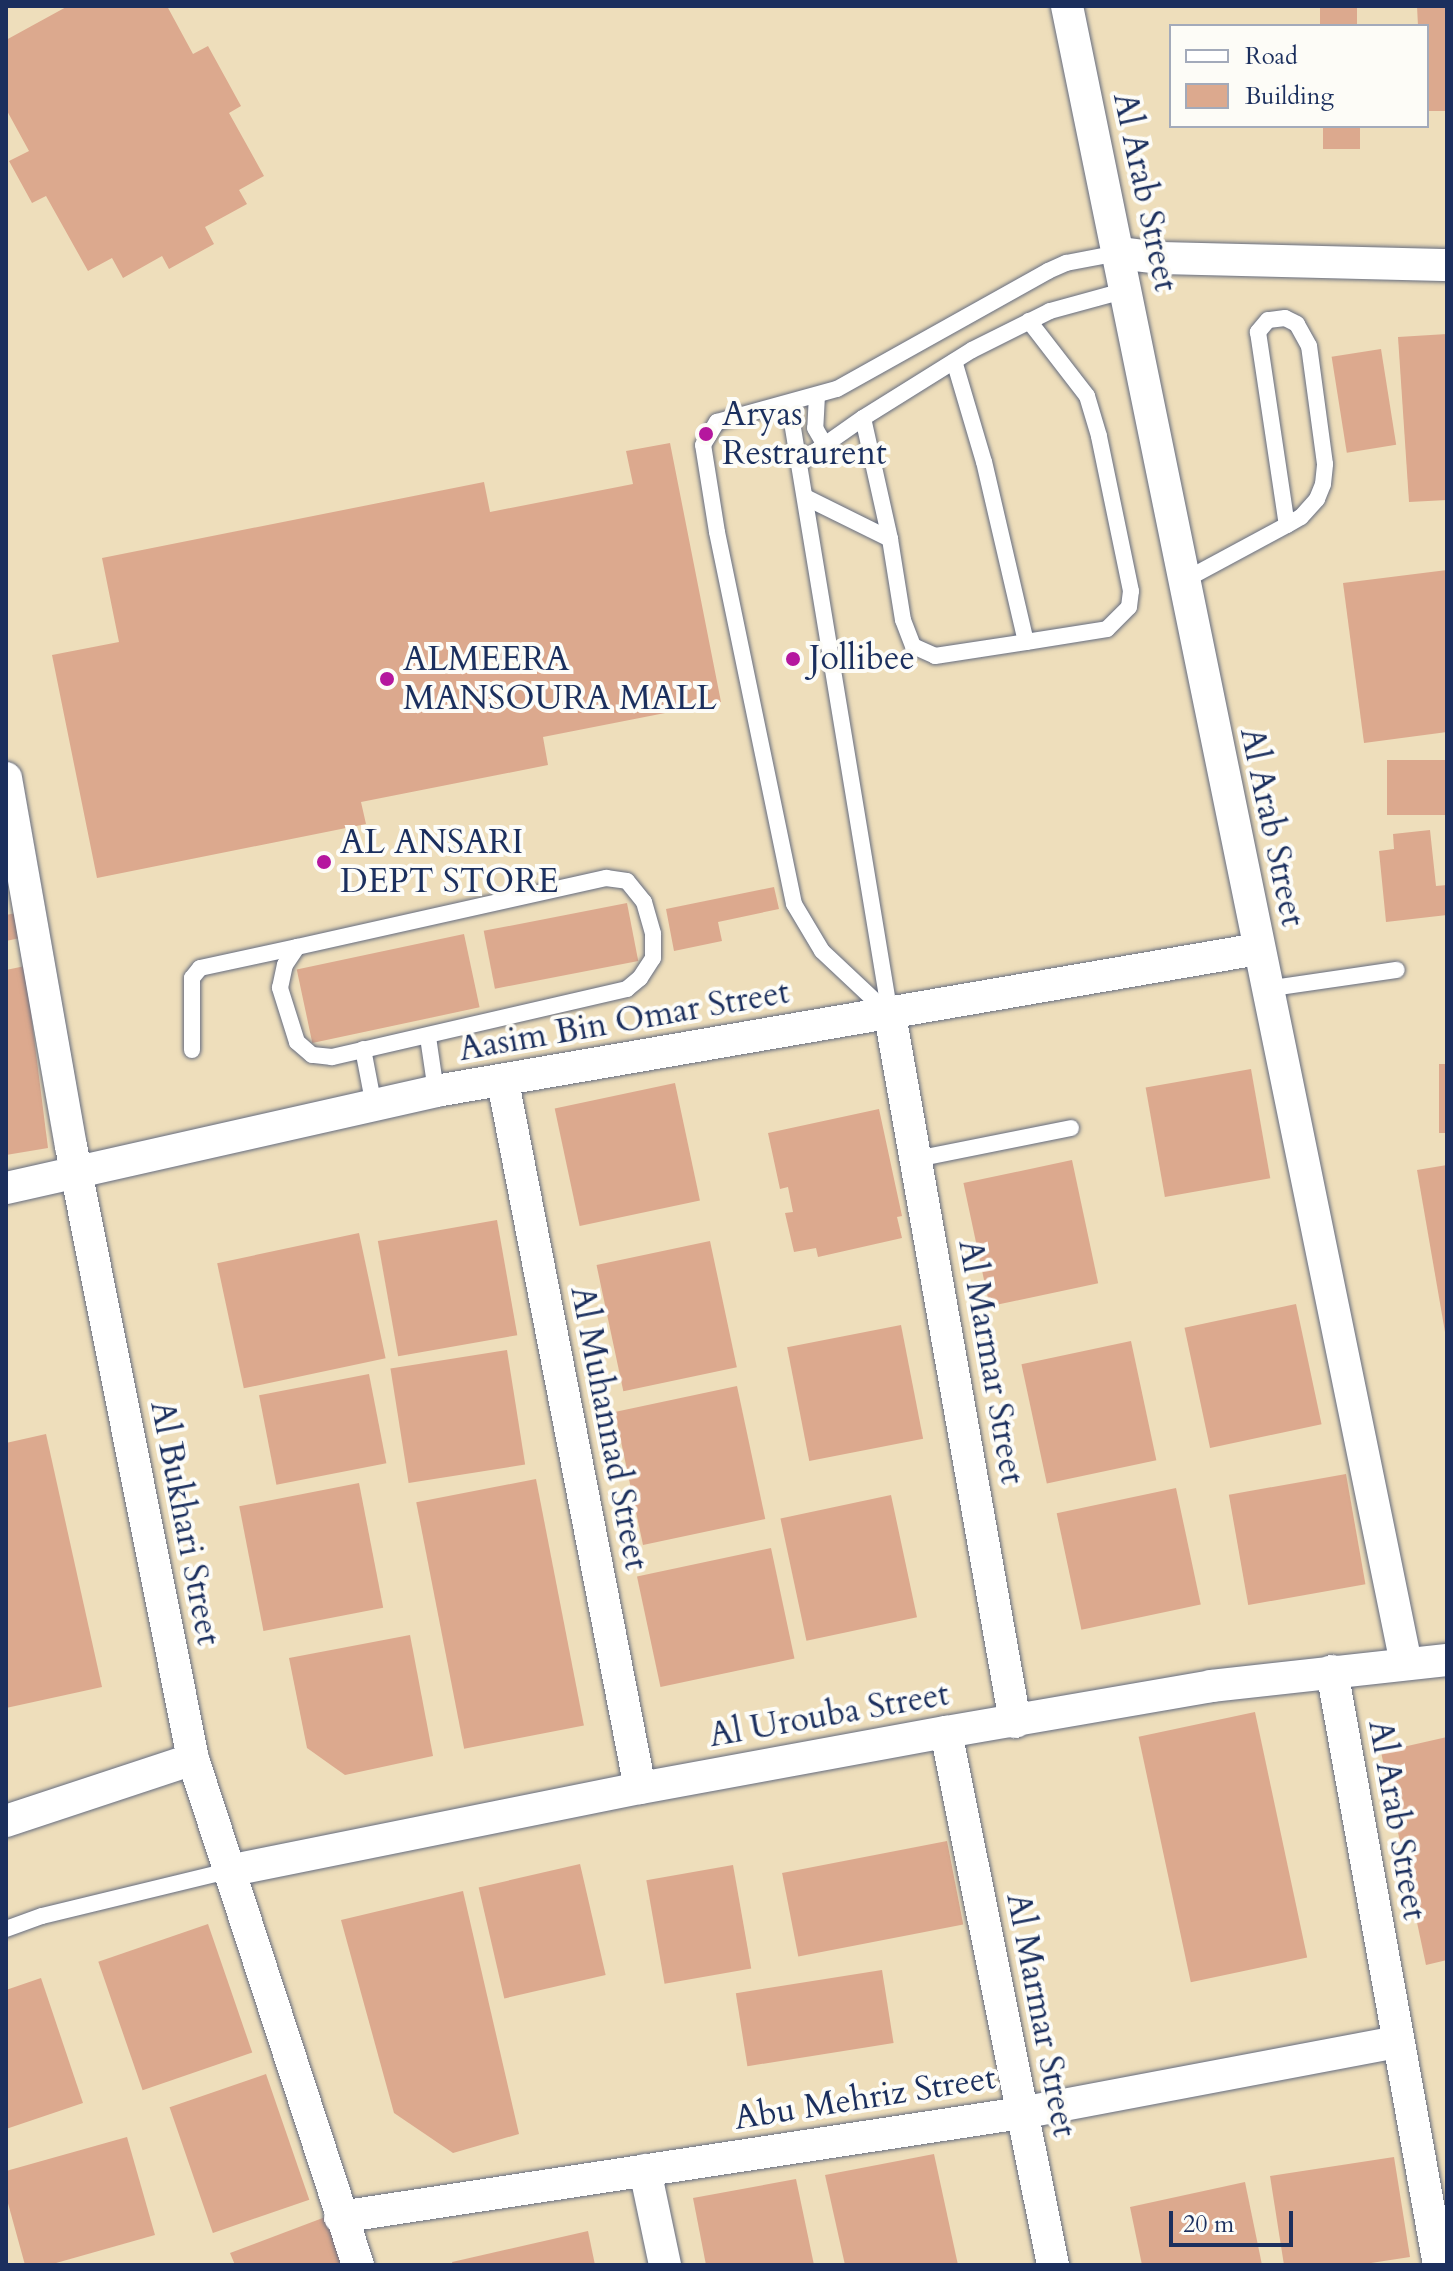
<!DOCTYPE html>
<style>
body{margin:0}
#map{position:relative;width:1453px;height:2271px;overflow:hidden;background:#eedebb;font-family:Cardo,serif}
div>[style]{position:absolute}
[style*='--x']{left:calc(var(--x)*1px);top:calc(var(--y)*1px);width:calc(var(--w)*1px);rotate:calc(var(--a)*1deg)}
.building>*{inset:0;background:#dca98e;transform-origin:0 0}
.roads{filter:drop-shadow(0 0 2px #656c7f) drop-shadow(0 0 2px #656c7f)}
.lane>*{height:16px;margin:-8px;padding:0 8px;transform-origin:8px;border-radius:8px;background:#fff}
.street>*{height:32px;margin:-16px;padding:0 16px;transform-origin:16px;border-radius:16px;background:#fff}
.dots>*{width:22px;height:22px;translate:-50% -50%;box-sizing:border-box;border:4px solid #fdfcf7;border-radius:50%}
span{translate:-50% -50%;white-space:nowrap;text-align:center;line-height:1.15;-webkit-text-stroke:8px #fdfcf7;paint-order:stroke}
.street-label{font-size:34px;color:#1b2f5e}
.poi-label{font-size:34px;color:#1b2f5e}
.left{translate:0 -50%;text-align:left}
.frame{position:absolute;inset:0;border:8px solid #1b2f5e;pointer-events:none}
.legend{position:absolute;left:1169px;top:24px;width:260px;height:104px;box-sizing:border-box;background:#fdfcf7;border:2px solid #a3aaba;margin:0;padding:10px 14px;list-style:none;font-size:24px;color:#1b2f5e}
.legend li{display:flex;align-items:center;gap:16px;height:40px}
.legend b{width:40px;border:2px solid #a3aaba}
.scale{position:absolute;left:1169px;top:2211px;width:124px;height:36px;box-sizing:border-box;border:4px solid #1b2f5e;border-top:0;padding-left:10px;font-size:24px;line-height:28px;white-space:nowrap;color:#1b2f5e;-webkit-text-stroke:6px #fdfcf7;paint-order:stroke}
</style>
<div id="map">
<div class="building">
<div style="clip-path:polygon(68px 6px,167px 6px,193px 54px,208px 46px,241px 106px,229px 113px,264px 176px,239px 190px,247px 204px,205px 227px,214px 244px,169px 269px,162px 256px,123px 278px,112px 258px,88px 271px,46px 196px,32px 203px,9px 161px,29px 151px,6px 109px,6px 40px)"></div>
<div style="left:1320px;top:6px;width:37px;height:20px"></div>
<div style="clip-path:polygon(1417px 6px,1447px 6px,1447px 111px,1427px 111px,1427px 26px,1418px 26px)"></div>
<div style="left:1323px;top:126px;width:37px;height:23px"></div>
<div style="clip-path:polygon(1447px 334px,1447px 500px,1409px 502px,1398px 337px)"></div>
<div style="left:1381px;top:349px;width:97px;height:50px;rotate:81deg"></div>
<div style="clip-path:polygon(670px 443px,721px 702px,543px 737px,548px 765px,361px 802px,366px 824px,97px 878px,52px 655px,119px 642px,102px 558px,484px 482px,490px 512px,633px 484px,626px 451px)"></div>
<div style="clip-path:polygon(1447px 570px,1447px 732px,1364px 743px,1343px 583px)"></div>
<div style="left:1447px;top:760px;width:55px;height:60px;rotate:90deg"></div>
<div style="clip-path:polygon(1430px 830px,1436px 886px,1447px 885px,1447px 915px,1386px 922px,1379px 851px,1394px 849px,1393px 834px)"></div>
<div style="clip-path:polygon(774px 887px,779px 909px,718px 922px,722px 941px,674px 951px,666px 909px)"></div>
<div style="left:627px;top:903px;width:59px;height:146px;rotate:79deg"></div>
<div style="clip-path:polygon(16px 913px,20px 938px,6px 941px,6px 915px)"></div>
<div style="left:464px;top:934px;width:75px;height:171px;rotate:78deg"></div>
<div style="clip-path:polygon(25px 966px,48px 1148px,6px 1155px,6px 970px)"></div>
<div style="left:1439px;top:1064px;width:8px;height:69px"></div>
<div style="left:1251px;top:1069px;width:111px;height:107px;rotate:80deg"></div>
<div style="left:675px;top:1083px;width:120px;height:123px;rotate:78deg"></div>
<div style="clip-path:polygon(879px 1109px,902px 1216px,897px 1217px,902px 1238px,818px 1257px,816px 1248px,794px 1252px,785px 1213px,793px 1212px,788px 1187px,780px 1189px,768px 1133px)"></div>
<div style="left:1072px;top:1160px;width:126px;height:111px;rotate:78deg"></div>
<div style="clip-path:polygon(1447px 1165px,1447px 1332px,1445px 1332px,1417px 1170px)"></div>
<div style="left:497px;top:1220px;width:117px;height:121px;rotate:80deg"></div>
<div style="left:359px;top:1233px;width:128px;height:145px;rotate:78deg"></div>
<div style="left:710px;top:1241px;width:129px;height:116px;rotate:78deg"></div>
<div style="left:1296px;top:1304px;width:123px;height:114px;rotate:78deg"></div>
<div style="left:901px;top:1325px;width:116px;height:116px;rotate:79deg"></div>
<div style="left:1131px;top:1341px;width:122px;height:112px;rotate:78deg"></div>
<div style="left:507px;top:1350px;width:116px;height:118px;rotate:81deg"></div>
<div style="left:369px;top:1374px;width:91px;height:112px;rotate:79deg"></div>
<div style="left:737px;top:1386px;width:136px;height:125px;rotate:78deg"></div>
<div style="clip-path:polygon(46px 1434px,102px 1687px,6px 1708px,6px 1443px)"></div>
<div style="left:1346px;top:1474px;width:112px;height:119px;rotate:80deg"></div>
<div style="left:536px;top:1479px;width:251px;height:122px;rotate:79deg"></div>
<div style="left:359px;top:1483px;width:127px;height:122px;rotate:79deg"></div>
<div style="left:1176px;top:1488px;width:119px;height:122px;rotate:78deg"></div>
<div style="left:891px;top:1495px;width:125px;height:113px;rotate:78deg"></div>
<div style="left:771px;top:1548px;width:113px;height:137px;rotate:78deg"></div>
<div style="clip-path:polygon(410px 1635px,433px 1756px,345px 1775px,307px 1748px,289px 1658px)"></div>
<div style="left:1255px;top:1712px;width:251px;height:119px;rotate:78deg"></div>
<div style="clip-path:polygon(1447px 1737px,1447px 1960px,1426px 1965px,1381px 1752px)"></div>
<div style="left:947px;top:1841px;width:85px;height:168px;rotate:79deg"></div>
<div style="left:580px;top:1864px;width:114px;height:104px;rotate:77deg"></div>
<div style="left:733px;top:1865px;width:105px;height:88px;rotate:80deg"></div>
<div style="clip-path:polygon(463px 1891px,519px 2134px,453px 2153px,394px 2113px,341px 1920px)"></div>
<div style="left:208px;top:1924px;width:136px;height:116px;rotate:71deg"></div>
<div style="left:882px;top:1970px;width:74px;height:148px;rotate:81deg"></div>
<div style="clip-path:polygon(41px 1978px,83px 2103px,6px 2129px,6px 1990px)"></div>
<div style="left:266px;top:2074px;width:133px;height:102px;rotate:71deg"></div>
<div style="clip-path:polygon(127px 2137px,155px 2235px,49px 2265px,25px 2265px,6px 2196px,6px 2171px)"></div>
<div style="clip-path:polygon(934px 2154px,958px 2265px,845px 2265px,825px 2175px)"></div>
<div style="clip-path:polygon(1394px 2157px,1410px 2257px,1358px 2265px,1284px 2265px,1270px 2176px)"></div>
<div style="clip-path:polygon(796px 2179px,814px 2265px,706px 2265px,693px 2198px)"></div>
<div style="clip-path:polygon(1245px 2182px,1262px 2265px,1142px 2265px,1130px 2207px)"></div>
<div style="clip-path:polygon(328px 2216px,344px 2265px,235px 2265px,230px 2253px)"></div>
<div style="clip-path:polygon(588px 2231px,595px 2265px,453px 2265px,452px 2262px)"></div>
</div>
<div class="roads">
<div class="lane">
<div style="--x:817;--y:395;--w:33;--a:93"></div>
<div style="--x:815;--y:428;--w:20;--a:60"></div>
<div style="--x:789;--y:404;--w:619;--a:80.61"></div>
<div style="--x:863;--y:418;--w:124;--a:77.4"></div>
<div style="--x:799;--y:463;--w:78;--a:-35.1"></div>
<div style="--x:863;--y:418;--w:128;--a:-32"></div>
<div style="--x:972;--y:350;--w:87;--a:-26.6"></div>
<div style="--x:1050;--y:311;--w:80;--a:-15.3"></div>
<div style="--x:805;--y:497;--w:95;--a:26.3"></div>
<div style="--x:890;--y:539;--w:82;--a:80.9"></div>
<div style="--x:903;--y:620;--w:28;--a:69"></div>
<div style="--x:913;--y:646;--w:24;--a:24"></div>
<div style="--x:935;--y:656;--w:92;--a:-8.7"></div>
<div style="--x:1026;--y:642;--w:185;--a:-103.1"></div>
<div style="--x:984;--y:462;--w:105;--a:-106.5"></div>
<div style="--x:1183;--y:581;--w:118;--a:-28.3"></div>
<div style="--x:1287;--y:525;--w:16;--a:-30"></div>
<div style="--x:1301;--y:517;--w:24;--a:-48"></div>
<div style="--x:1317;--y:499;--w:16;--a:-68"></div>
<div style="--x:1323;--y:484;--w:20;--a:-84"></div>
<div style="--x:1325;--y:464;--w:119;--a:-97.7"></div>
<div style="--x:1309;--y:346;--w:25;--a:-119"></div>
<div style="--x:1297;--y:324;--w:13;--a:-153"></div>
<div style="--x:1285;--y:318;--w:17;--a:173"></div>
<div style="--x:1268;--y:320;--w:16;--a:130"></div>
<div style="--x:1258;--y:332;--w:195;--a:81.5"></div>
<div style="--x:1026;--y:642;--w:82;--a:-9.1"></div>
<div style="--x:1107;--y:629;--w:31;--a:-45"></div>
<div style="--x:1129;--y:607;--w:16;--a:-83"></div>
<div style="--x:1131;--y:591;--w:158;--a:-101.7"></div>
<div style="--x:1099;--y:436;--w:42;--a:-106.7"></div>
<div style="--x:1087;--y:396;--w:95;--a:-127.7"></div>
<div style="--x:606;--y:878;--w:21;--a:8"></div>
<div style="--x:627;--y:881;--w:27;--a:51"></div>
<div style="--x:644;--y:902;--w:33;--a:74"></div>
<div style="--x:653;--y:934;--w:24;--a:90"></div>
<div style="--x:653;--y:958;--w:24;--a:123"></div>
<div style="--x:640;--y:978;--w:17;--a:140"></div>
<div style="--x:627;--y:989;--w:303;--a:167"></div>
<div style="--x:332;--y:1057;--w:20;--a:-174"></div>
<div style="--x:312;--y:1055;--w:20;--a:-139"></div>
<div style="--x:297;--y:1042;--w:57;--a:-107.5"></div>
<div style="--x:280;--y:988;--w:24;--a:-78"></div>
<div style="--x:285;--y:965;--w:22;--a:-56"></div>
<div style="--x:297;--y:947;--w:317;--a:-12.6"></div>
<div style="--x:1266;--y:989;--w:132;--a:-8.3"></div>
<div style="--x:889;--y:1014;--w:92;--a:-136.8"></div>
<div style="--x:822;--y:951;--w:55;--a:-120.8"></div>
<div style="--x:794;--y:904;--w:380;--a:-101.7"></div>
<div style="--x:717;--y:532;--w:88;--a:-99.1"></div>
<div style="--x:703;--y:445;--w:27;--a:-59"></div>
<div style="--x:717;--y:422;--w:124;--a:-15.4"></div>
<div style="--x:837;--y:389;--w:242;--a:-29.2"></div>
<div style="--x:1048;--y:271;--w:20;--a:-24"></div>
<div style="--x:1066;--y:263;--w:54;--a:-10.7"></div>
<div style="--x:428;--y:1037;--w:55;--a:81.6"></div>
<div style="--x:363;--y:1049;--w:58;--a:79.1"></div>
<div style="--x:192;--y:1050;--w:72;--a:-90"></div>
<div style="--x:192;--y:978;--w:13;--a:-51"></div>
<div style="--x:200;--y:968;--w:99;--a:-12.2"></div>
<div style="--x:916;--y:1159;--w:158;--a:-11.3"></div>
<div style="--x:6;--y:1929;--w:38;--a:-20"></div>
<div style="--x:42;--y:1916;--w:191;--a:-13.6"></div>
</div>
<div class="street">
<div style="--x:1067;--y:6;--w:1691;--a:78.44"></div>
<div style="--x:1119;--y:253;--w:38;--a:7"></div>
<div style="--x:1157;--y:258;--w:290;--a:1.4"></div>
<div style="--x:6;--y:778;--w:374;--a:80"></div>
<div style="--x:71;--y:1146;--w:625;--a:78.74"></div>
<div style="--x:193;--y:1759;--w:532;--a:71.94"></div>
<div style="--x:890;--y:1015;--w:718;--a:79.97"></div>
<div style="--x:503;--y:1082;--w:719;--a:79.02"></div>
<div style="--x:6;--y:1188;--w:441;--a:-12.7"></div>
<div style="--x:436;--y:1091;--w:834;--a:-9.8"></div>
<div style="--x:1332;--y:1671;--w:604;--a:79.79"></div>
<div style="--x:946;--y:1732;--w:544;--a:78.65"></div>
<div style="--x:6;--y:1821;--w:197;--a:-18.3"></div>
<div style="--x:228;--y:1871;--w:420;--a:-11.4"></div>
<div style="--x:640;--y:1788;--w:311;--a:-10.4"></div>
<div style="--x:946;--y:1732;--w:269;--a:-9.8"></div>
<div style="--x:1211;--y:1686;--w:237;--a:-6.3"></div>
<div style="--x:645;--y:2170;--w:97;--a:78.1"></div>
<div style="--x:340;--y:2217;--w:689;--a:-8.68"></div>
<div style="--x:1021;--y:2113;--w:384;--a:-10.7"></div>
</div>
</div>
<div class="dots">
<div style="left:706px;top:434px;background:#b5179e"></div>
<div style="left:793px;top:659px;background:#b5179e"></div>
<div style="left:387px;top:679px;background:#b5179e"></div>
<div style="left:324px;top:862px;background:#b5179e"></div>
</div>
<div class="street-label">
<span style="left:1145px;top:192px;rotate:78deg">Al Arab Street</span>
<span style="left:1272px;top:827px;rotate:78deg">Al Arab Street</span>
<span style="left:624px;top:1021px;rotate:-10deg">Aasim Bin Omar Street</span>
<span style="left:991px;top:1362px;rotate:80deg">Al Marmar Street</span>
<span style="left:609px;top:1428px;rotate:79deg">Al Muhannad Street</span>
<span style="left:185px;top:1523px;rotate:79deg">Al Bukhari Street</span>
<span style="left:829px;top:1715px;rotate:-10deg">Al Urouba Street</span>
<span style="left:1397px;top:1820px;rotate:80deg">Al Arab Street</span>
<span style="left:1041px;top:2015px;rotate:79deg">Al Marmar Street</span>
<span style="left:865px;top:2098px;rotate:-9deg">Abu Mehriz Street</span>
</div>
<div class="poi-label">
<span class="left" style="left:722px;top:434px">Aryas<br>Restraurent</span>
<span class="left" style="left:403px;top:679px">ALMEERA<br>MANSOURA MALL</span>
<span class="left" style="left:809px;top:659px">Jollibee</span>
<span class="left" style="left:340px;top:862px">AL ANSARI<br>DEPT STORE</span>
</div>
<div class="frame"></div>
<ul class="legend">
<li><b style="height:10px;background:#fff"></b>Road</li>
<li><b style="height:22px;background:#dca98e"></b>Building</li>
</ul>
<div class="scale">20 m</div>
</div>
